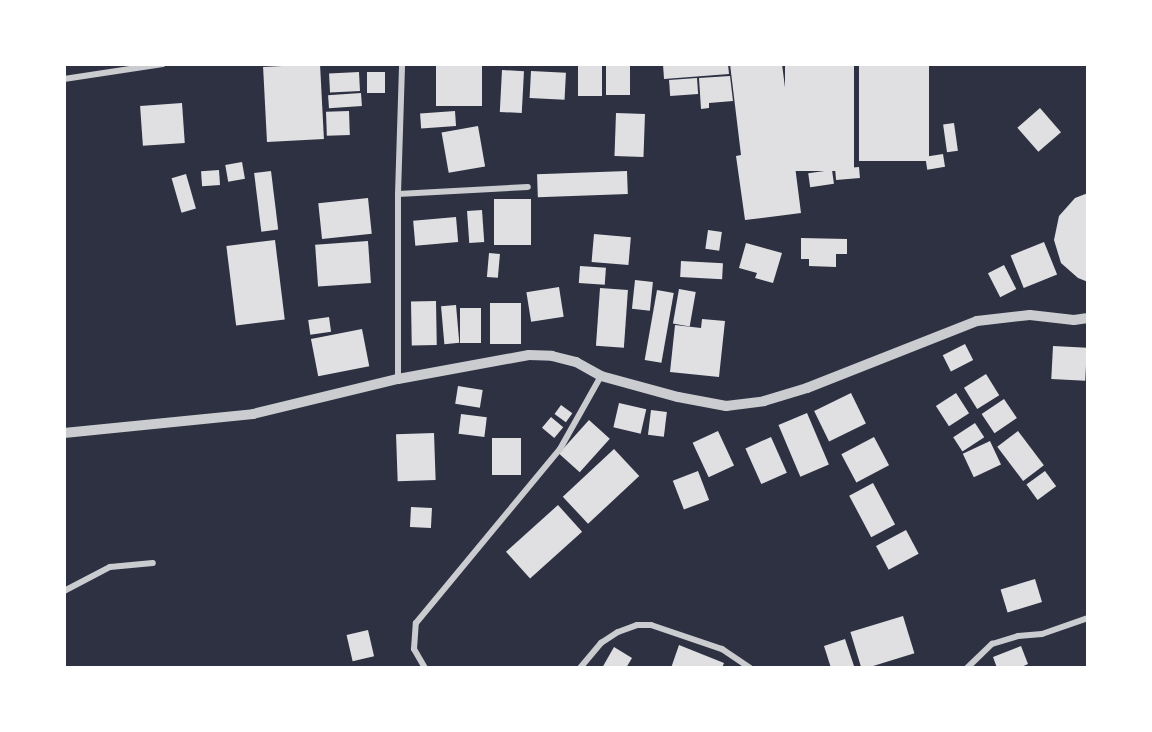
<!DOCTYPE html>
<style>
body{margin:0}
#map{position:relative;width:1152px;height:732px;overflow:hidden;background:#2d3142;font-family:"Alegreya Sans",sans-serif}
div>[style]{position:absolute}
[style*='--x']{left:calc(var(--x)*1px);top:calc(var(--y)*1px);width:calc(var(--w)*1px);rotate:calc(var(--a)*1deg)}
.building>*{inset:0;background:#e0e0e3;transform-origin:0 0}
.minor>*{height:6px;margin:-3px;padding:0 3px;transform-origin:3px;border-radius:3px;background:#caccd0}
.tertiary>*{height:10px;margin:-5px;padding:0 5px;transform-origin:5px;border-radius:5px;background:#caccd0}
span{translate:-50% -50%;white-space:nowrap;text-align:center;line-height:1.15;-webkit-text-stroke:6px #fff;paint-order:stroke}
.frame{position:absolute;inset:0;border:66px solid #fff;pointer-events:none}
</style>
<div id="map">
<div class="building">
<div style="left:320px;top:64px;width:75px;height:57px;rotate:87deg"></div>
<div style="left:436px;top:64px;width:46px;height:42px"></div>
<div style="left:578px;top:64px;width:24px;height:32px"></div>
<div style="left:606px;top:64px;width:24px;height:31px"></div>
<div style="clip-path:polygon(663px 64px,728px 64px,729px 74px,664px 79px)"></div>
<div style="clip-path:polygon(730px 64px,782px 64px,801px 213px,745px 220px,736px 156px,741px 155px)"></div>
<div style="left:785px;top:64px;width:69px;height:107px"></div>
<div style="left:859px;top:64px;width:70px;height:97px"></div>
<div style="left:502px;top:70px;width:22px;height:42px;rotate:3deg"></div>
<div style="left:531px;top:71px;width:35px;height:27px;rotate:3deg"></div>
<div style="left:359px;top:72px;width:19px;height:30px;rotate:87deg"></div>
<div style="left:367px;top:72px;width:18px;height:21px"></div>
<div style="clip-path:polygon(730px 76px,733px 101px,709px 103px,709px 108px,701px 109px,699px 78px)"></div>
<div style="left:697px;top:78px;width:16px;height:28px;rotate:86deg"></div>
<div style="left:361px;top:93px;width:13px;height:33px;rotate:86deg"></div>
<div style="left:182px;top:103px;width:40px;height:42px;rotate:86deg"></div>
<div style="left:1040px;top:108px;width:32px;height:30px;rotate:49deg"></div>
<div style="left:349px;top:111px;width:24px;height:23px;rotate:88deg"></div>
<div style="left:455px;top:111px;width:15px;height:35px;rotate:86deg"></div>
<div style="left:616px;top:113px;width:29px;height:43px;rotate:2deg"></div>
<div style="left:954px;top:123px;width:28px;height:11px;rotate:82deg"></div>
<div style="left:478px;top:126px;width:41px;height:37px;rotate:80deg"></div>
<div style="left:943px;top:154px;width:13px;height:18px;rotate:81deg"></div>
<div style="left:242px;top:162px;width:17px;height:17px;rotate:80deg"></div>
<div style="left:859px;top:167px;width:11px;height:24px;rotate:85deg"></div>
<div style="left:219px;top:170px;width:15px;height:18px;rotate:86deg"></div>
<div style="left:832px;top:170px;width:14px;height:24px;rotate:82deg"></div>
<div style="left:271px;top:171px;width:59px;height:17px;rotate:83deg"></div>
<div style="left:627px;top:171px;width:23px;height:90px;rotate:88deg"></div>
<div style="left:186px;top:174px;width:36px;height:15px;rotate:74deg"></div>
<div style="clip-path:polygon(1088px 193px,1088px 282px,1078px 278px,1061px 263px,1054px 240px,1059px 216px,1075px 198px)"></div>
<div style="left:368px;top:198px;width:36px;height:50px;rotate:84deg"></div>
<div style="left:494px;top:199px;width:37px;height:46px"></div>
<div style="left:482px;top:210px;width:32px;height:15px;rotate:86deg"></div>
<div style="left:456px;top:217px;width:25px;height:43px;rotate:85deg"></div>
<div style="left:708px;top:230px;width:14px;height:19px;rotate:8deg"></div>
<div style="left:594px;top:234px;width:37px;height:28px;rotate:5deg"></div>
<div style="clip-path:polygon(801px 238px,847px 239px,847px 254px,836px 254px,836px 267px,809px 266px,809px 259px,801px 259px)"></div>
<div style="left:275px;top:240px;width:80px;height:49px;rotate:83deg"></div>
<div style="left:368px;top:241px;width:42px;height:53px;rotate:86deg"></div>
<div style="left:1044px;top:242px;width:35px;height:36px;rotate:68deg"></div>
<div style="clip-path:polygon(746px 243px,782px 253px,773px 283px,755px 278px,757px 273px,739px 268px)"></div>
<div style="left:489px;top:253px;width:11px;height:24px;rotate:5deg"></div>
<div style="left:681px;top:261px;width:42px;height:16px;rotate:3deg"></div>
<div style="left:1004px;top:265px;width:27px;height:18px;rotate:63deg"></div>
<div style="left:580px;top:266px;width:26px;height:17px;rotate:4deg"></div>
<div style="left:635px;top:280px;width:18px;height:29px;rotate:6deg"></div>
<div style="left:559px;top:287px;width:30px;height:33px;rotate:81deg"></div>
<div style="left:600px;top:288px;width:28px;height:58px;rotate:4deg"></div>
<div style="left:679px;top:289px;width:17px;height:35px;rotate:10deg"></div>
<div style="left:657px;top:290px;width:17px;height:71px;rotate:10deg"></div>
<div style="left:436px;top:301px;width:44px;height:25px;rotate:89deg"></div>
<div style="left:490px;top:303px;width:31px;height:41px"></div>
<div style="left:456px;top:305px;width:38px;height:15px;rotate:85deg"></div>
<div style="left:460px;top:308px;width:21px;height:35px"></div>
<div style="left:329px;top:317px;width:15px;height:21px;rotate:82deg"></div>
<div style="clip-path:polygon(702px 319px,725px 321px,719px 377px,670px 372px,675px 325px,701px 328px)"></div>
<div style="left:362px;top:329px;width:38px;height:52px;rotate:79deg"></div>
<div style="left:965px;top:344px;width:18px;height:25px;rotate:63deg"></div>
<div style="left:1053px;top:346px;width:34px;height:33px;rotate:3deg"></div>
<div style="left:986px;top:374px;width:25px;height:26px;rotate:58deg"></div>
<div style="left:458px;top:386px;width:25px;height:18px;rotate:9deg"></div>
<div style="left:851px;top:393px;width:34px;height:41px;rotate:64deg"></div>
<div style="left:956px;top:393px;width:24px;height:24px;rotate:57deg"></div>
<div style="left:1004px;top:399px;width:23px;height:27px;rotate:56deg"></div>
<div style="left:619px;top:403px;width:28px;height:25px;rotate:13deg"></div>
<div style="left:561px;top:405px;width:14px;height:11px;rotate:36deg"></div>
<div style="left:651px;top:410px;width:16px;height:25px;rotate:7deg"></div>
<div style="left:807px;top:413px;width:56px;height:31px;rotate:67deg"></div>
<div style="left:461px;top:414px;width:26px;height:20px;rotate:7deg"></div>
<div style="left:551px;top:417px;width:16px;height:14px;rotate:40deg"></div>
<div style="left:589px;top:420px;width:28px;height:45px;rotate:42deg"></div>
<div style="left:975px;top:423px;width:17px;height:26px;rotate:57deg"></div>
<div style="left:718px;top:431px;width:38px;height:28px;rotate:65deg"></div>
<div style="left:1018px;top:431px;width:43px;height:26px;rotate:53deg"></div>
<div style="left:434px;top:433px;width:47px;height:38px;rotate:88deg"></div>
<div style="left:771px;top:437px;width:39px;height:28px;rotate:66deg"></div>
<div style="left:874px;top:437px;width:32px;height:37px;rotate:62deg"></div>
<div style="left:492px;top:438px;width:29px;height:37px"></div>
<div style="left:990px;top:441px;width:26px;height:30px;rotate:65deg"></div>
<div style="left:614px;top:449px;width:37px;height:70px;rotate:47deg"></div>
<div style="left:698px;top:471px;width:31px;height:27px;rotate:69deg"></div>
<div style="left:1045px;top:471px;width:19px;height:23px;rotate:54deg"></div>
<div style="left:873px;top:483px;width:47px;height:27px;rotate:62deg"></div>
<div style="left:558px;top:505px;width:36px;height:70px;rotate:48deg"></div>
<div style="left:411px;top:507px;width:21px;height:20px;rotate:3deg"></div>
<div style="left:906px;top:530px;width:27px;height:34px;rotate:62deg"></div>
<div style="left:1035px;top:579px;width:24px;height:36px;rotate:73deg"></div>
<div style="left:903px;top:616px;width:39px;height:55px;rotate:73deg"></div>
<div style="left:368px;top:630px;width:27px;height:22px;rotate:77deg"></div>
<div style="clip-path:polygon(845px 639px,854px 666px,831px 668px,824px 646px)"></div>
<div style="clip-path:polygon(679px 645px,724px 663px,722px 668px,671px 668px)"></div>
<div style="clip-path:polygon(1021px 646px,1028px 664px,1019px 668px,997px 668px,993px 657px)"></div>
<div style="clip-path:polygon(614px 647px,632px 658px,626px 668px,602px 668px)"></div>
</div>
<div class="minor">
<div style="--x:64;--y:79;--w:100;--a:-8.6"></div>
<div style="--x:398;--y:194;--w:130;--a:-3.1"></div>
<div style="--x:398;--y:379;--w:185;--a:-90"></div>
<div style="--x:398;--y:194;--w:130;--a:-88.2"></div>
<div style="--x:64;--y:591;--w:52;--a:-27.6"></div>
<div style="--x:110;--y:567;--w:43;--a:-5.3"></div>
<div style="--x:425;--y:668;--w:22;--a:-120"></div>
<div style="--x:414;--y:649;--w:26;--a:-86"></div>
<div style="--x:416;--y:623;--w:226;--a:-50.4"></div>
<div style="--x:560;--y:449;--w:84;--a:-60.7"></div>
<div style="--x:580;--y:668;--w:33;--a:-50"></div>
<div style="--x:601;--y:643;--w:20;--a:-33"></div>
<div style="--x:618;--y:632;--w:20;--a:-20"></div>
<div style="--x:637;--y:625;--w:14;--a:0"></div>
<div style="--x:651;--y:625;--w:75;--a:18.7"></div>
<div style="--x:722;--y:649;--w:34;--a:34"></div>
<div style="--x:967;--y:668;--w:35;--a:-44"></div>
<div style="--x:992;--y:644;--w:27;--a:-17"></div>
<div style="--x:1018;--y:636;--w:24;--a:-5"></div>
<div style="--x:1042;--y:634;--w:49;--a:-19.2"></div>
</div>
<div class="tertiary">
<div style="--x:64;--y:433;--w:190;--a:-5.7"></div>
<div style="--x:253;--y:414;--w:149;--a:-13.6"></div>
<div style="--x:398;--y:379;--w:133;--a:-10.4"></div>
<div style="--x:529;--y:355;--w:23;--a:2"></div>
<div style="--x:552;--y:356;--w:25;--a:14"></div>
<div style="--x:576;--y:362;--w:29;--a:29"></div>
<div style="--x:601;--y:376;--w:80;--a:15.3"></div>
<div style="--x:678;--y:397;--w:49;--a:10.6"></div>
<div style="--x:726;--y:406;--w:38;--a:-7"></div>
<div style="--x:764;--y:401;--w:45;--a:-16.8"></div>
<div style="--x:807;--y:388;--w:183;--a:-21.5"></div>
<div style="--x:977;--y:321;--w:53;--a:-6.5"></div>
<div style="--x:1030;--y:315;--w:44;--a:6.5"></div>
<div style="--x:1074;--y:320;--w:14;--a:-8"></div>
</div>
<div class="frame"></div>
</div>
